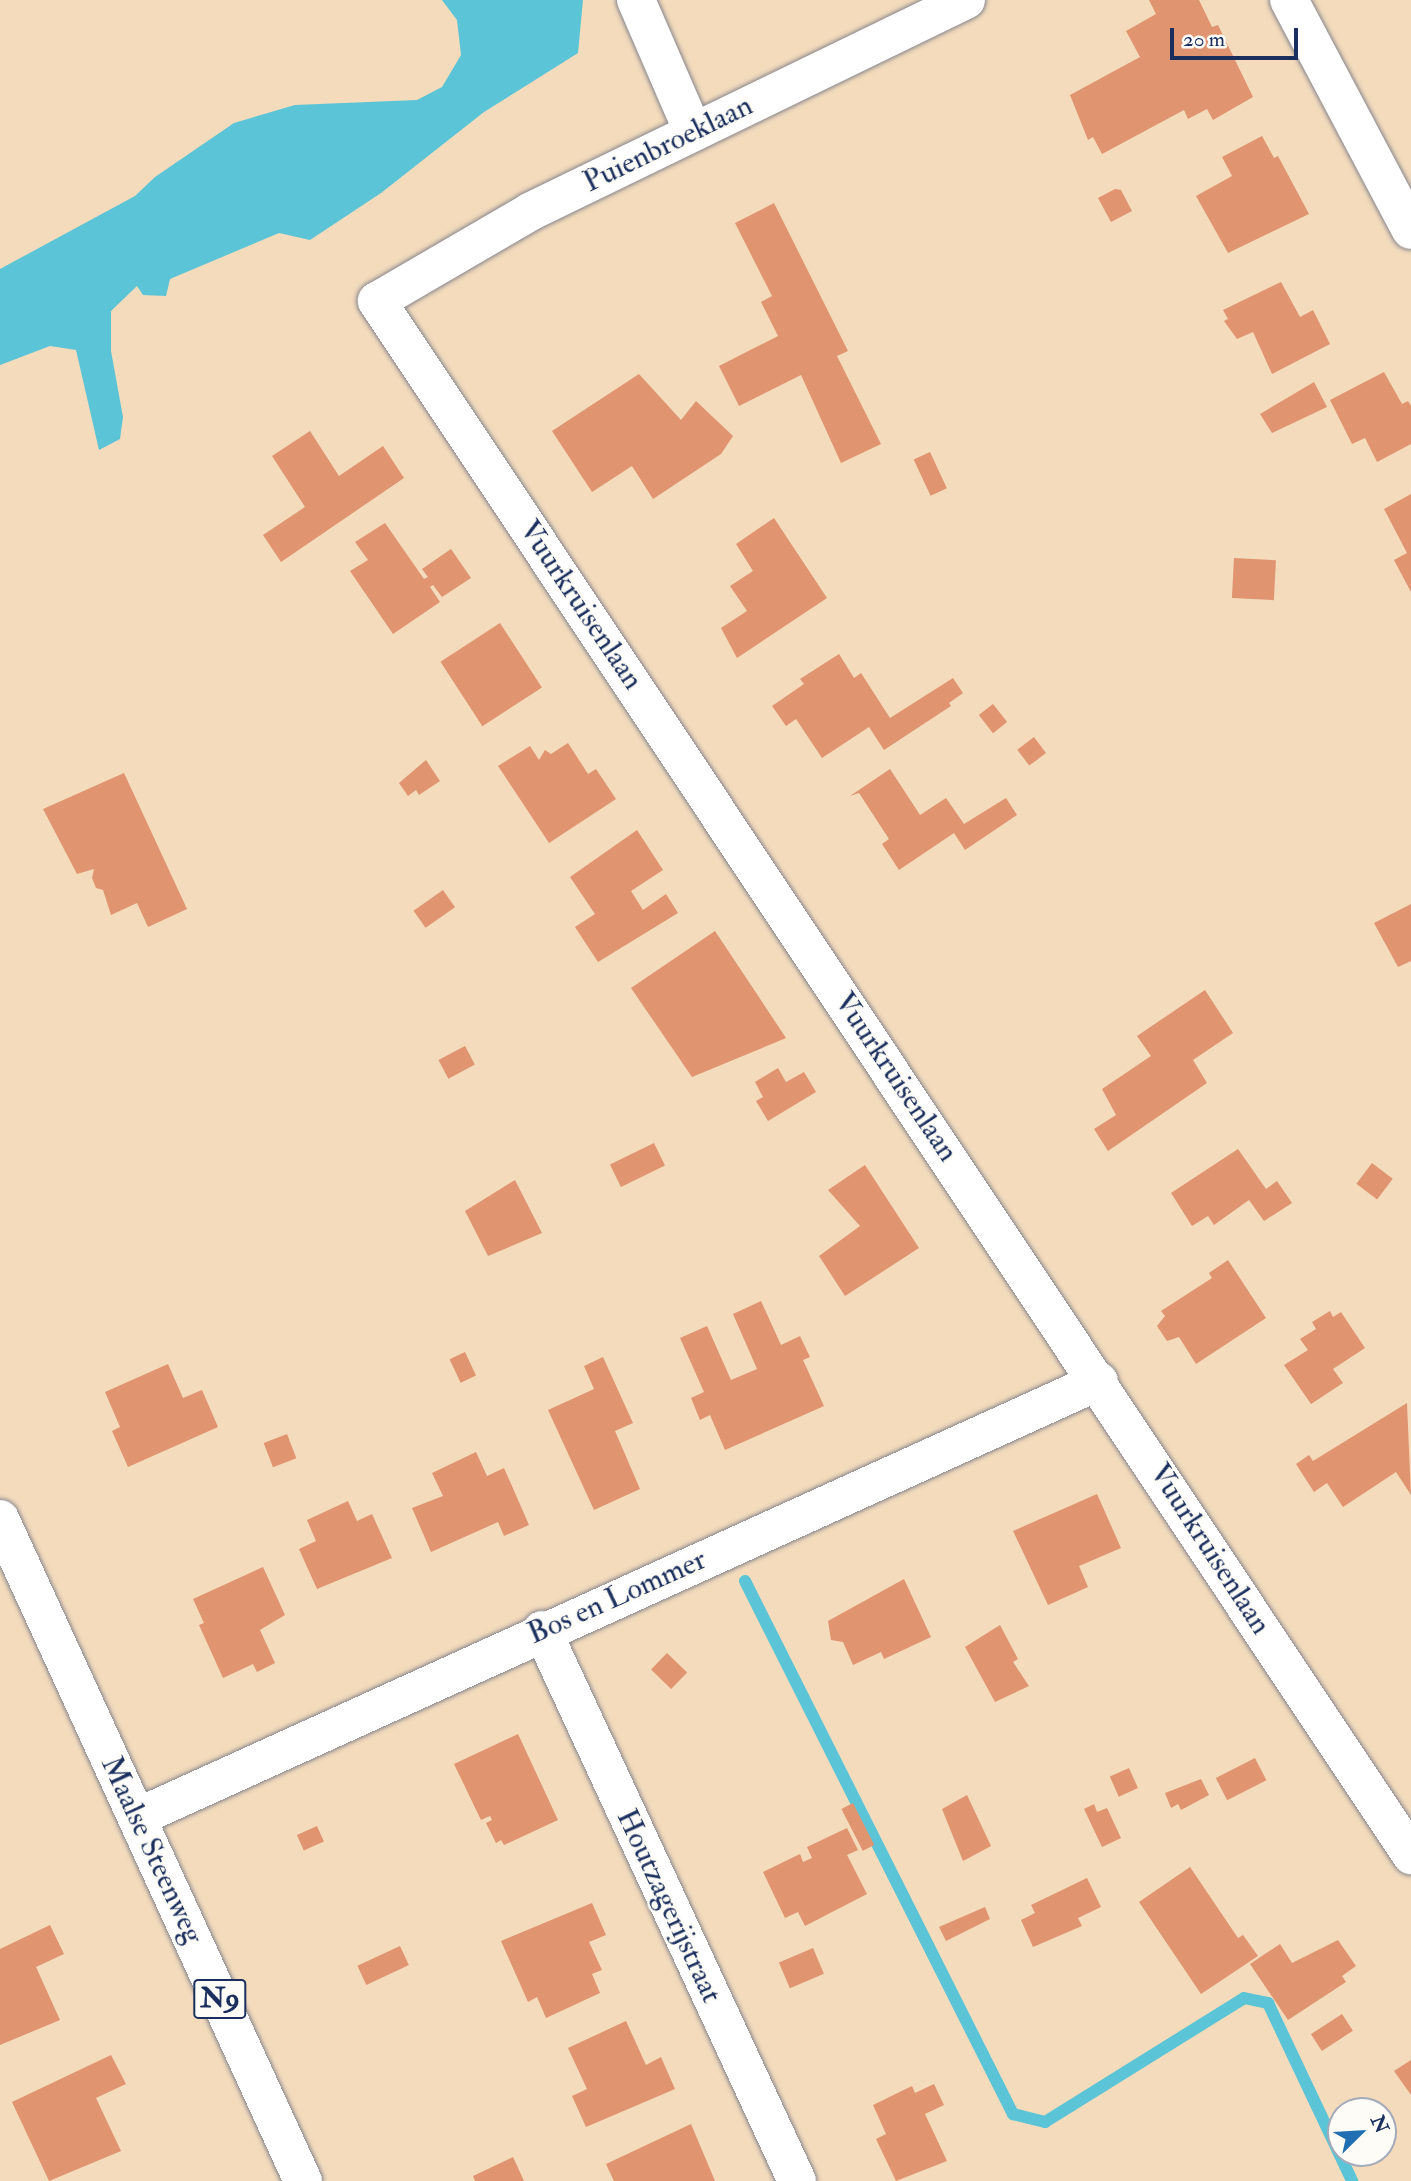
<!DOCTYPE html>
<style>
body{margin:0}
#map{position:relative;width:1411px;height:2181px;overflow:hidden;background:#f3dbbc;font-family:"IM FELL Double Pica",serif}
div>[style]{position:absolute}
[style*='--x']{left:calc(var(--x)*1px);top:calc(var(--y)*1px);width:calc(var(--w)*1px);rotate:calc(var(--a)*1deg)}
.water>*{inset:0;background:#5bc4d7}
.stream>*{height:12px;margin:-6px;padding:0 6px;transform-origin:6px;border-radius:6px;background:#5bc4d7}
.building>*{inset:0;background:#e09470;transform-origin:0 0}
.roads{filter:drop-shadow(0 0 2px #87858d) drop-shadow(0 0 2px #87858d)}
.minor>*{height:38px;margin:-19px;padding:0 19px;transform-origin:19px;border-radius:19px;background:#fff}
.major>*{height:38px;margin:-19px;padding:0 19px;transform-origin:19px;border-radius:19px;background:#fff}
span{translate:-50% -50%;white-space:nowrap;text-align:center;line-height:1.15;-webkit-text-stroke:5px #fdfcf7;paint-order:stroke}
.shield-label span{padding:2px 5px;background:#fdfcf7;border:2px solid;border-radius:5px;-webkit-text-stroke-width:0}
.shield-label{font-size:28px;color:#1b2f5e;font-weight:700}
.street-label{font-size:30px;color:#1b2f5e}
.north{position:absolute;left:1327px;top:2097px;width:70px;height:70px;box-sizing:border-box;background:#fdfcf7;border:2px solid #a3aaba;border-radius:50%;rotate:66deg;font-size:19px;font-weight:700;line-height:28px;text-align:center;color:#1b2f5e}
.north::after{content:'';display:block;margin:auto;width:24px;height:32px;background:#1f6fb2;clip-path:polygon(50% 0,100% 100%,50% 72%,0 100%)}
.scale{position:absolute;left:1170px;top:28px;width:128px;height:32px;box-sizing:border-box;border:4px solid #1b2f5e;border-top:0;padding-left:9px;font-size:21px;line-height:24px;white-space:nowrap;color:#1b2f5e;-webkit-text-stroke:5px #fdfcf7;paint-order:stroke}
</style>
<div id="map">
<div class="water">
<div style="clip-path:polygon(442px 0,583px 0,578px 53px,484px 112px,381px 193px,310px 240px,279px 233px,170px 279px,166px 296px,143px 295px,137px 286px,111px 311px,111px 351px,123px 417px,120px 439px,99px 450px,76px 350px,50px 346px,0 365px,0 269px,135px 196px,155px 177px,234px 123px,295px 105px,417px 100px,442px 87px,461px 55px,457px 20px)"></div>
</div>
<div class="stream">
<div style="--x:745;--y:1581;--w:597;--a:63.31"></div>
<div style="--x:1013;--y:2114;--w:33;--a:14"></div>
<div style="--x:1045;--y:2122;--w:234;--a:-31.9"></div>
<div style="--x:1244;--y:1998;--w:25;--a:12"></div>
<div style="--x:1268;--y:2003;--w:197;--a:64.7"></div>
</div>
<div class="building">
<div style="clip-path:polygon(1149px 0,1199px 0,1212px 27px,1218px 25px,1253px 97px,1213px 120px,1207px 109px,1188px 119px,1184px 110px,1102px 154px,1093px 137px,1088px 140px,1070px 95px,1140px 57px,1126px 31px,1156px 14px)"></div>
<div style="clip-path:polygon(1262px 136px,1274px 158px,1278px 156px,1309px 214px,1228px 253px,1196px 196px,1232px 176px,1222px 157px)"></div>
<div style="clip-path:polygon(1115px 189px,1121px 190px,1132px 211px,1111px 222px,1098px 198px)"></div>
<div style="clip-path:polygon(774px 203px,848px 351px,837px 356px,881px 444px,841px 463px,801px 375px,739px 406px,719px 366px,778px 336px,761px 302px,772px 296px,735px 223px)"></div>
<div style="clip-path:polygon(1281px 282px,1300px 317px,1313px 310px,1330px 344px,1272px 374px,1253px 332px,1237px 339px,1224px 321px,1228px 319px,1223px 310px)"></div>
<div style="clip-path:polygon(1384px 372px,1402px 404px,1408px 401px,1411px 406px,1411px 444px,1377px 462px,1365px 438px,1352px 444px,1330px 400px)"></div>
<div style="clip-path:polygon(639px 374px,681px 420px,696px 401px,733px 436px,721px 454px,653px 499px,632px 466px,592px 492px,552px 431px)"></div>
<div style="clip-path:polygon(1314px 382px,1327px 407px,1272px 433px,1260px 414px)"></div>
<div style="clip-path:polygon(310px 431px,339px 476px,383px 446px,404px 478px,281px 562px,263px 535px,305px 507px,272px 456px)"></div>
<div style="left:930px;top:452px;width:40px;height:18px;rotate:65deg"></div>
<div style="clip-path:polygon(1411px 494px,1411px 592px,1394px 560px,1407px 553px,1384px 509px)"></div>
<div style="clip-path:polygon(774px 518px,827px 598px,737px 658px,721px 628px,747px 611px,730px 586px,753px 571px,736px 544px)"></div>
<div style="clip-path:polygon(385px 523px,424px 579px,428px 577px,422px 569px,451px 549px,471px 578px,442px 597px,433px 585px,430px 587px,440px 602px,393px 634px,350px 571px,368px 560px,355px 542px)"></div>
<div style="left:1234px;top:558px;width:42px;height:40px;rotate:3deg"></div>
<div style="left:500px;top:623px;width:77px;height:71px;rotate:57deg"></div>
<div style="clip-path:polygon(839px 654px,854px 678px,861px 673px,890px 718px,953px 678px,963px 693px,949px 703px,951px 706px,884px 750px,869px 727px,822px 758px,796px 719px,786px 726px,772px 706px,804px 684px,800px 679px)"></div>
<div style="left:993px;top:704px;width:23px;height:18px;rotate:52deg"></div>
<div style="left:1034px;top:737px;width:20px;height:21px;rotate:53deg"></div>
<div style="clip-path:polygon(568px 743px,588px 774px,596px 769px,616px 799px,549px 843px,498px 766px,530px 746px,539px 760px,545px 750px,551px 754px)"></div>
<div style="clip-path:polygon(426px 760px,440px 781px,419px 795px,416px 790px,408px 796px,399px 783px)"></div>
<div style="clip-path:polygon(890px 769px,920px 815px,946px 798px,964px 824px,1006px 798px,1017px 815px,965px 850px,954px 833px,899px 870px,882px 844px,889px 839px,859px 793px,850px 796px)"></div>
<div style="clip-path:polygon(124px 773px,187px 909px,148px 927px,137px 903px,111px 915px,103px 890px,96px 888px,92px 878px,94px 869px,77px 874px,43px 809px)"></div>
<div style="clip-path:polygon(637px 830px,663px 870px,631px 891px,643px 910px,666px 894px,678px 913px,598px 962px,575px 927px,595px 914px,570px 877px)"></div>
<div style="left:443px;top:890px;width:21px;height:36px;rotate:55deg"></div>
<div style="clip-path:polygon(1411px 904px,1411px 961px,1398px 967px,1374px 923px)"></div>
<div style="clip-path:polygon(715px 931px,786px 1038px,692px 1077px,631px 988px)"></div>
<div style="clip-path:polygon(1205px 990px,1233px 1033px,1193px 1060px,1207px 1083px,1108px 1151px,1094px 1129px,1116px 1115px,1102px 1089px,1151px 1056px,1137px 1036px)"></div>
<div style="left:465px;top:1046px;width:21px;height:30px;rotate:62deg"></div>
<div style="clip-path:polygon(778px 1068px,786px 1082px,804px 1072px,816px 1092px,768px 1121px,756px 1101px,763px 1097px,755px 1082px)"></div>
<div style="left:654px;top:1143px;width:25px;height:49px;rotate:64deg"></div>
<div style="clip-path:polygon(1238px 1149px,1266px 1189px,1277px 1181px,1292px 1203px,1264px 1221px,1249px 1200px,1214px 1225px,1208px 1216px,1192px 1226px,1171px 1193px)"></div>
<div style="left:1372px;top:1163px;width:26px;height:26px;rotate:37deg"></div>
<div style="clip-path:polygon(865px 1165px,919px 1248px,845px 1296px,819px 1256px,860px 1226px,828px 1190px)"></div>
<div style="clip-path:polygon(515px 1180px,542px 1233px,488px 1256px,465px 1211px)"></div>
<div style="clip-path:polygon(1228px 1260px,1266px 1318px,1196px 1364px,1179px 1337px,1167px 1341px,1157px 1326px,1165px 1316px,1161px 1311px,1212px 1278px,1209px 1273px)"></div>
<div style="clip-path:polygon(761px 1301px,781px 1345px,800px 1336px,810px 1357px,803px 1360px,824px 1406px,725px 1450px,710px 1415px,700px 1420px,691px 1398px,704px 1392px,680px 1338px,707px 1326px,731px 1380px,757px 1369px,733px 1314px)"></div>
<div style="clip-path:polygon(1330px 1311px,1333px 1317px,1341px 1312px,1365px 1348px,1333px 1369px,1343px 1383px,1311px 1404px,1284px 1365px,1308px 1350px,1300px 1339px,1316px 1329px,1312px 1322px)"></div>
<div style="left:465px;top:1352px;width:26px;height:17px;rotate:65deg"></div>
<div style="clip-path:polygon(603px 1357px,633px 1423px,615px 1431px,640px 1489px,594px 1510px,548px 1410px,594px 1389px,584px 1366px)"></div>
<div style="clip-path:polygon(168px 1364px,183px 1398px,202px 1390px,218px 1427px,128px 1467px,112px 1431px,120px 1427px,105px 1392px)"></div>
<div style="clip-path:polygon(1407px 1403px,1411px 1495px,1396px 1472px,1343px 1507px,1327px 1483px,1314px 1492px,1296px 1464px,1309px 1455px,1313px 1461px)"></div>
<div style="left:287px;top:1434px;width:26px;height:25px;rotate:69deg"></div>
<div style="clip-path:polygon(476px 1452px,487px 1476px,504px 1468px,529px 1525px,504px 1536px,498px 1522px,431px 1552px,412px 1508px,443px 1496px,432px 1473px)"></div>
<div style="clip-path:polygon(1097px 1494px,1121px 1548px,1079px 1566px,1088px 1587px,1048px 1605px,1013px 1531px)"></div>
<div style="clip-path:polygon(348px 1501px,357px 1521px,372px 1514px,392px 1558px,317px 1589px,299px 1549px,316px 1541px,307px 1520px)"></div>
<div style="clip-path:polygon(263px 1567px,285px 1615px,260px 1630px,275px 1663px,257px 1672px,253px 1664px,223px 1678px,199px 1625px,204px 1623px,193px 1599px)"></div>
<div style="clip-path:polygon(904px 1579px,931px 1637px,884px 1659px,881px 1652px,853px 1665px,843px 1642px,831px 1640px,828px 1621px)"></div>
<div style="clip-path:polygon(1000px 1625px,1018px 1659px,1013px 1662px,1029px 1686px,995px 1702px,965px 1647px)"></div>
<div style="left:667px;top:1653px;width:28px;height:23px;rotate:44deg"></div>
<div style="clip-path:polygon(518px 1734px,558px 1820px,504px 1845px,501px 1840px,496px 1843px,486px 1823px,492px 1820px,490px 1816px,481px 1820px,454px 1764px)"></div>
<div style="left:1255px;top:1758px;width:25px;height:44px;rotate:63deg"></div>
<div style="left:1129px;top:1768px;width:22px;height:21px;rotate:66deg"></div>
<div style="clip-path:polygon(1201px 1779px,1209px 1795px,1181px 1810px,1178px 1804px,1171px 1808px,1165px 1793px)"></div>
<div style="clip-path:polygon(967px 1795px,991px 1846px,963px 1861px,942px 1809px)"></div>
<div style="left:853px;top:1803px;width:47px;height:13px;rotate:63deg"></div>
<div style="clip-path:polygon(1094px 1804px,1097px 1812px,1107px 1808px,1121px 1838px,1102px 1847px,1084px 1809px)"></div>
<div style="left:317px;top:1826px;width:17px;height:22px;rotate:66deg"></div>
<div style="clip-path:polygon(847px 1828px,858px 1850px,847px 1855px,867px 1894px,805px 1926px,798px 1912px,785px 1918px,763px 1872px,800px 1854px,803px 1862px,812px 1858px,807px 1847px)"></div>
<div style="clip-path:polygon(1190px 1867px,1238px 1938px,1243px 1935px,1258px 1956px,1201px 1994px,1139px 1902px)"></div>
<div style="clip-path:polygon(1087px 1878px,1101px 1907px,1078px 1918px,1082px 1926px,1033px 1947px,1021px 1920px,1035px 1913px,1031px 1905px)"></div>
<div style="clip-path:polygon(592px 1903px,606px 1935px,589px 1942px,602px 1970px,592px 1974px,600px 1993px,546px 2018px,537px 1997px,528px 2002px,501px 1941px)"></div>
<div style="clip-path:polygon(985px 1907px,990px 1919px,946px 1941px,939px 1927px)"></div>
<div style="clip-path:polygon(50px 1925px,64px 1954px,36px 1967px,60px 2020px,0 2045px,0 1949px)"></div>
<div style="clip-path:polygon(1338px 1940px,1356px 1966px,1342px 1976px,1346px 1982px,1288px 2020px,1250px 1964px,1280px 1944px,1292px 1963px)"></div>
<div style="left:400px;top:1946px;width:21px;height:47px;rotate:65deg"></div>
<div style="left:813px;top:1948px;width:28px;height:37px;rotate:67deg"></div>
<div style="left:1342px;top:2014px;width:20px;height:37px;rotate:57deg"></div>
<div style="clip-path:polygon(626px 2021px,646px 2065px,661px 2057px,675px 2089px,586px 2127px,572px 2096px,587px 2089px,568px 2048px)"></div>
<div style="clip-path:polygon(111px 2055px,126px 2084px,96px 2098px,121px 2151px,49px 2181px,12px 2102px)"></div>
<div style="clip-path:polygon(1411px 2060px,1411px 2095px,1394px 2071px)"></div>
<div style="clip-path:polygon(934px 2084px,944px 2105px,925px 2114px,947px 2161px,896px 2181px,876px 2139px,886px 2134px,873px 2105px,912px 2086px,915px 2093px)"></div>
<div style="clip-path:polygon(691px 2124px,715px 2181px,614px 2181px,606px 2164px)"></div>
<div style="clip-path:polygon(513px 2157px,524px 2181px,475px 2181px,473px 2176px)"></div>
</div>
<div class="roads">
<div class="minor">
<div style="--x:636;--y:0;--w:144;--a:66.6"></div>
<div style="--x:966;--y:0;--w:485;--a:154.1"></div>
<div style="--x:530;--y:212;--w:177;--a:149.8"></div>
<div style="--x:377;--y:301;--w:1867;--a:56.36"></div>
<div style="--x:1289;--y:0;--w:260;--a:62.1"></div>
<div style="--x:542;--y:1630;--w:607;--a:65.17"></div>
<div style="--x:138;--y:1817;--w:1055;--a:-24.4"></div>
</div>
<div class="major">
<div style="--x:0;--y:1519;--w:728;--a:65.41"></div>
</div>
</div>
<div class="shield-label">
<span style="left:220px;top:1999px">N9</span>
</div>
<div class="street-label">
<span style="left:668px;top:144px;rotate:-26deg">Puienbroeklaan</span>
<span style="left:581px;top:605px;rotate:56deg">Vuurkruisenlaan</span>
<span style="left:896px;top:1077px;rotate:56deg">Vuurkruisenlaan</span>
<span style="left:1210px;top:1549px;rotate:57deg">Vuurkruisenlaan</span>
<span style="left:617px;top:1597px;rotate:-24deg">Bos en Lommer</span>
<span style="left:152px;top:1850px;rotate:65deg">Maalse Steenweg</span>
<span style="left:669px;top:1906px;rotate:65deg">Houtzagerijstraat</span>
</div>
<div class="north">N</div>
<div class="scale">20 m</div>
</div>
